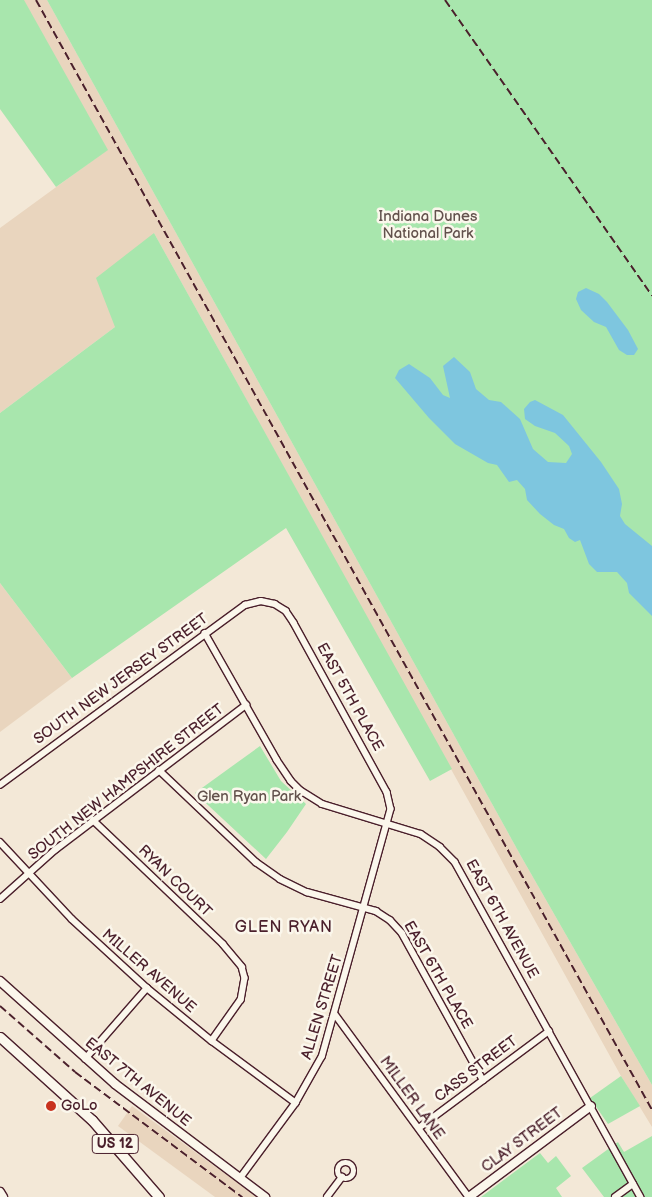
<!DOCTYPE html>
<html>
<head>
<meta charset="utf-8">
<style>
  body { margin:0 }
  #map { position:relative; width:652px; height:1197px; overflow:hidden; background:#f3e8d7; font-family:"Balsamiq Sans",sans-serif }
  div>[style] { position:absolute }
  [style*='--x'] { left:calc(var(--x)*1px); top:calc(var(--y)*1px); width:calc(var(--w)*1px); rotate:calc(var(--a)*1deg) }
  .built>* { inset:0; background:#e9d5be }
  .green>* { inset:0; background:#a8e6ad }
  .water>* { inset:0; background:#7ec6df }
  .roads { filter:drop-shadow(1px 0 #4a1f2b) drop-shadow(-1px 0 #4a1f2b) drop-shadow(0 1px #4a1f2b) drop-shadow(0 -1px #4a1f2b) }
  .minor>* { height:5.5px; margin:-2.75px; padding:0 2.75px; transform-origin:2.75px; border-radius:2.75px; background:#fbf7ec }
  .minor>.ring { margin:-2.75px; padding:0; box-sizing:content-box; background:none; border:5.5px solid #fbf7ec; border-radius:50% }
  .tertiary>* { height:8px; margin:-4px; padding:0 4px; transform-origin:4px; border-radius:4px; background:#fbf7ec }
  .primary>* { height:9px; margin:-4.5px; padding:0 4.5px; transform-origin:4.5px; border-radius:4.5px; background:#fbf7ec }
  .rail>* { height:2px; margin-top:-1px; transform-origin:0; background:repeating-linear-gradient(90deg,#4a1f2b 0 8px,transparent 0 12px) }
  .dots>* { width:14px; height:14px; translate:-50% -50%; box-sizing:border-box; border:2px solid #fbf7ec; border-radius:50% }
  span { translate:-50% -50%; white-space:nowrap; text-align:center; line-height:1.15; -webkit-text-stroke:5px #fbf7ec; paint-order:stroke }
  .shield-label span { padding:1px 4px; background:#fbf7ec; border:1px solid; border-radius:4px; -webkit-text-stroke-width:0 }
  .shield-label { font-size:14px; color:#4a1f2b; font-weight:700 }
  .park-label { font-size:15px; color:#62514c }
  .street-label { font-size:15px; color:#4a1f2b }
  .poi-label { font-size:15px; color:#4a1f2b }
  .left { translate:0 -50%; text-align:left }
  .neighbourhood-label { font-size:16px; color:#4a1f2b; letter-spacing:1px }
</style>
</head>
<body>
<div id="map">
  <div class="built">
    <div style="clip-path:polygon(23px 0,47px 0,522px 858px,652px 1085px,652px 1127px,621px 1076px,154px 233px,115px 327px,0 413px,0 228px,107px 150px)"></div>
    <div style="clip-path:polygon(0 583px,72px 678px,0 732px)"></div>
    <div style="clip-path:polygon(132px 1106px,257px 1197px,215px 1197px,118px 1126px)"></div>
  </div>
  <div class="green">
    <div style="clip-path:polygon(0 0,24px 0,108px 150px,56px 187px,0 109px)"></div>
    <div style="clip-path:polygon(47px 0,652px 0,652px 1085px,522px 858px)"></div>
    <div style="clip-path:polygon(154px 233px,452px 769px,430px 781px,286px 528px,72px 678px,0 583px,0 413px,115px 327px,96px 278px)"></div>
    <div style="clip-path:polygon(260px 746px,281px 781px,306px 804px,287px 832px,266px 859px,195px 793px)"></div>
    <div style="clip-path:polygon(621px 1076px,640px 1106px,608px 1124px,590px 1098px)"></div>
    <div style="clip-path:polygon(652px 1136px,652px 1197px,604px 1197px,582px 1168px,618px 1142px,624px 1152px)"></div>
    <div style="clip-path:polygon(540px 1153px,548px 1163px,556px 1156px,571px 1176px,556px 1188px,562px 1197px,481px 1197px)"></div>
  </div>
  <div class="water">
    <div style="clip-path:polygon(586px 288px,599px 294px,607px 302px,628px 330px,638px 349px,634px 355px,627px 355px,619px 350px,606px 327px,594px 322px,581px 310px,576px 299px,578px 292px)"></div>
    <div style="clip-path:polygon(454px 357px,470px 372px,476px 389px,489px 400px,501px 402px,520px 419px,533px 449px,548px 462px,566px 463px,572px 454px,569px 446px,555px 433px,535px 426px,525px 419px,524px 409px,530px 402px,535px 400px,563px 415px,601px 462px,619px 489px,622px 504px,620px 516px,625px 524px,652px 546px,652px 616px,629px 593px,627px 583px,617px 572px,597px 572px,589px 564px,580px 540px,575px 542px,569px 538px,564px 529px,554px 525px,540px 514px,527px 500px,525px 489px,517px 480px,509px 482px,497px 465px,488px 463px,455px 444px,429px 418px,395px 378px,399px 370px,409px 364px,430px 378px,443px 395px,450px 398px,443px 366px)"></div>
  </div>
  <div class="roads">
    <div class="minor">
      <div style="--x:205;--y:633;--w:146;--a:60.4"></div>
      <div style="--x:277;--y:760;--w:25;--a:56"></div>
      <div style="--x:291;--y:781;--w:13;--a:45"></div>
      <div style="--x:300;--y:790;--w:26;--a:32"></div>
      <div style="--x:322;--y:804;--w:103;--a:16.9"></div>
      <div style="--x:421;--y:834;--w:23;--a:34"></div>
      <div style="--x:440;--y:847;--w:21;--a:45"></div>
      <div style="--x:455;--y:862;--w:383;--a:61"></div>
      <div style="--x:159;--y:770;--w:134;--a:43.5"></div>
      <div style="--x:256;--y:862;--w:29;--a:35"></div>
      <div style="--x:280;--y:879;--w:30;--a:26"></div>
      <div style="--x:307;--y:892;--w:72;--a:15.4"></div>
      <div style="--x:376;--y:911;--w:17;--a:33"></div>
      <div style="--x:390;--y:920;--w:18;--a:47"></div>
      <div style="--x:402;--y:933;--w:168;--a:61.1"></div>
      <div style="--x:0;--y:785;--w:304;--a:-36.3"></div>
      <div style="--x:245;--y:605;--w:16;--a:-14"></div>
      <div style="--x:261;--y:601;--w:14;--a:12"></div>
      <div style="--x:275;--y:604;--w:13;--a:32"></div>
      <div style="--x:286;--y:611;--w:14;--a:56"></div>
      <div style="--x:294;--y:623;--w:193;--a:61.2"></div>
      <div style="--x:387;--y:792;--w:17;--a:77"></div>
      <div style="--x:391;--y:809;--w:257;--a:105.5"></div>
      <div style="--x:322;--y:1057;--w:53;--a:119.5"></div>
      <div style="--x:296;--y:1103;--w:94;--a:126.4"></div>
      <div style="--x:93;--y:820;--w:180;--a:43.6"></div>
      <div style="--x:223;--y:944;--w:30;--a:50"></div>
      <div style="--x:242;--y:967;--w:11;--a:75"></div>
      <div style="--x:245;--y:978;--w:22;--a:100"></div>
      <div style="--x:241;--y:1000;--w:50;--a:125.3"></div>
      <div style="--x:0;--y:842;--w:105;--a:46.9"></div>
      <div style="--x:72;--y:919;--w:102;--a:42.6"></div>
      <div style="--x:147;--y:988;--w:84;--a:39.2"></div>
      <div style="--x:212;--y:1041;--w:104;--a:36.4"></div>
      <div style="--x:0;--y:899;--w:74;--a:-41.7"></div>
      <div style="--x:55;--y:850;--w:240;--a:-37.2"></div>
      <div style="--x:335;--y:1014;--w:227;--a:53.8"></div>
      <div style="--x:85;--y:1059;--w:94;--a:-48.9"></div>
      <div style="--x:419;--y:1128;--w:162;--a:-36.7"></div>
      <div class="ring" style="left:338px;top:1163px;width:10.5px;height:10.5px"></div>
      <div style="--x:327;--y:1197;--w:25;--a:-53"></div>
      <div style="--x:615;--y:1197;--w:22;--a:-36"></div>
    </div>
    <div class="tertiary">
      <div style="--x:0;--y:981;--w:154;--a:41.8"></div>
      <div style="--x:115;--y:1084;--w:188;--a:37"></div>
      <div style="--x:0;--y:1192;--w:6;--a:59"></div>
      <div style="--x:469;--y:1197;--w:152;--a:-36.7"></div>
    </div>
    <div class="primary">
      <div style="--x:0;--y:1037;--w:124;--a:42.1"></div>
      <div style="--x:92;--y:1120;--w:102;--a:49"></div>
    </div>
  </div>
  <div class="rail">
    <div style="--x:36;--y:0;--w:1269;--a:60.97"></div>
    <div style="--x:445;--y:0;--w:361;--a:55"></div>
    <div style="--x:0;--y:1006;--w:100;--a:41.3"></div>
    <div style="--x:75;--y:1072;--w:209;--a:36.8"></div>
  </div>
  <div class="dots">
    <div style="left:51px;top:1106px;background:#c8321e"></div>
  </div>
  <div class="shield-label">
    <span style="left:115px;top:1144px">US 12</span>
  </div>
  <div class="park-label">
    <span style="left:428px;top:225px">Indiana Dunes<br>National Park</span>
    <span style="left:249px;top:797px">Glen Ryan Park</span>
  </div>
  <div class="street-label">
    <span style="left:121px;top:679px;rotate:-36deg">SOUTH NEW JERSEY STREET</span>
    <span style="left:350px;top:697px;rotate:61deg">EAST 5TH PLACE</span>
    <span style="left:126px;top:782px;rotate:-38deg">SOUTH NEW HAMPSHIRE STREET</span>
    <span style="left:175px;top:881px;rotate:44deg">RYAN COURT</span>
    <span style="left:502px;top:919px;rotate:61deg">EAST 6TH AVENUE</span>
    <span style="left:149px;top:971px;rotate:41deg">MILLER AVENUE</span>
    <span style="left:438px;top:975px;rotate:60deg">EAST 6TH PLACE</span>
    <span style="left:322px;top:1007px;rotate:-73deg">ALLEN STREET</span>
    <span style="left:476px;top:1069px;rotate:-37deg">CASS STREET</span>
    <span style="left:138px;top:1082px;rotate:39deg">EAST 7TH AVENUE</span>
    <span style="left:412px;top:1098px;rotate:54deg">MILLER LANE</span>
    <span style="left:522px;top:1140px;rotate:-37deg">CLAY STREET</span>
  </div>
  <div class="poi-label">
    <span class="left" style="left:61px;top:1106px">GoLo</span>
  </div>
  <div class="neighbourhood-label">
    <span style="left:284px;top:928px">GLEN RYAN</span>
  </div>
</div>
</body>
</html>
